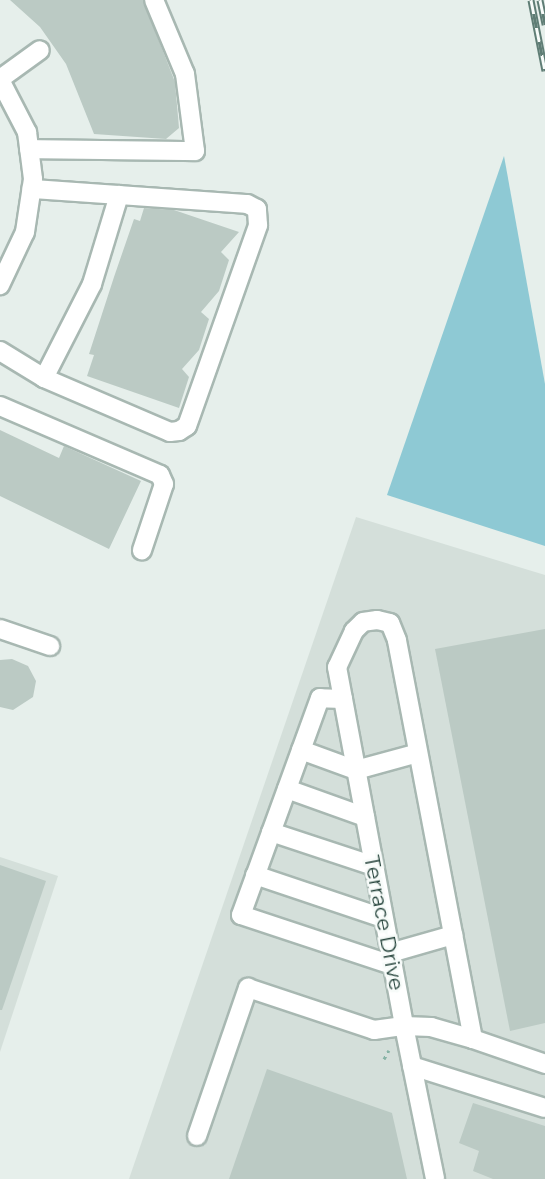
<!DOCTYPE html>
<html>
<head>
<meta charset="utf-8">
<style>
  body { margin:0 }
  #map { position:relative; width:545px; height:1179px; overflow:hidden; background:#e6efeb; font-family:Montserrat,sans-serif }
  div>[style] { position:absolute }
  [style*='--x'] { left:calc(var(--x)*1px); top:calc(var(--y)*1px); width:calc(var(--w)*1px); rotate:calc(var(--a)*1deg) }
  .built>* { inset:0; background:#d4dfda }
  .water>* { inset:0; background:#8ec9d4 }
  .building>* { inset:0; background:#bbcac4 }
  .path>* { height:3px; margin-top:-1.5px; transform-origin:0; background:repeating-linear-gradient(90deg,#86b3a5 0 3px,transparent 0 7.5px) }
  .roads { filter:drop-shadow(2px 0 #a8b8b2) drop-shadow(-2px 0 #a8b8b2) drop-shadow(0 2px #a8b8b2) drop-shadow(0 -2px #a8b8b2) }
  .minor>* { height:18px; margin:-9px; padding:0 9px; transform-origin:9px; border-radius:9px; background:#fff }
  .rail>* { height:7px; margin-top:-3.5px; transform-origin:0; background:repeating-linear-gradient(90deg,#f7fbf9 0 14px,#5f7d75 0 28px); box-sizing:border-box; border-block:2px solid #5f7d75 }
  span { translate:-50% -50%; white-space:nowrap; text-align:center; line-height:1.15; -webkit-text-stroke:5px #f7fbf9; paint-order:stroke }
  .street-label { font-size:21px; color:#24423a }
</style>
</head>
<body>
<div id="map">
  <div class="built">
    <div style="clip-path:polygon(356px 517px,545px 575px,545px 1179px,129px 1179px)"></div>
    <div style="clip-path:polygon(0 857px,58px 876px,0 1052px)"></div>
  </div>
  <div class="water">
    <div style="clip-path:polygon(504px 156px,545px 384px,545px 546px,387px 495px)"></div>
  </div>
  <div class="building">
    <div style="clip-path:polygon(10px 0,143px 0,175px 82px,179px 128px,166px 139px,94px 134px,66px 64px,40px 27px)"></div>
    <div style="clip-path:polygon(144px 208px,174px 210px,239px 232px,221px 252px,229px 260px,219px 291px,201px 312px,209px 319px,199px 350px,182px 369px,189px 377px,179px 408px,87px 376px,94px 355px,89px 354px,114px 277px,134px 219px,140px 221px)"></div>
    <div style="clip-path:polygon(0 430px,59px 458px,64px 446px,141px 481px,109px 549px,0 496px)"></div>
    <div style="clip-path:polygon(545px 629px,545px 1023px,510px 1031px,435px 649px)"></div>
    <div style="clip-path:polygon(12px 659px,28px 666px,36px 681px,33px 697px,13px 710px,0 707px,0 660px)"></div>
    <div style="clip-path:polygon(0 865px,46px 881px,2px 1010px,0 1010px)"></div>
    <div style="clip-path:polygon(267px 1069px,392px 1113px,407px 1179px,229px 1179px)"></div>
    <div style="clip-path:polygon(473px 1103px,545px 1126px,545px 1179px,493px 1179px,473px 1171px,479px 1151px,459px 1143px)"></div>
  </div>
  <div class="path">
    <div style="--x:384;--y:1059;--w:10;--a:-61"></div>
  </div>
  <div class="roads">
    <div class="minor">
      <div style="--x:0;--y:79;--w:49;--a:-35.9"></div>
      <div style="--x:0;--y:80;--w:59;--a:62.6"></div>
      <div style="--x:27;--y:132;--w:47;--a:82.7"></div>
      <div style="--x:33;--y:179;--w:54;--a:98.6"></div>
      <div style="--x:25;--y:232;--w:59;--a:115.3"></div>
      <div style="--x:29;--y:149;--w:166;--a:0.7"></div>
      <div style="--x:195;--y:151;--w:78;--a:-97.4"></div>
      <div style="--x:185;--y:74;--w:80;--a:-112.7"></div>
      <div style="--x:0;--y:351;--w:52;--a:31.5"></div>
      <div style="--x:44;--y:378;--w:137;--a:23.2"></div>
      <div style="--x:170;--y:432;--w:9;--a:-6"></div>
      <div style="--x:179;--y:431;--w:9;--a:-32"></div>
      <div style="--x:187;--y:426;--w:213;--a:-70.5"></div>
      <div style="--x:258;--y:225;--w:16;--a:-94"></div>
      <div style="--x:257;--y:209;--w:11;--a:-153"></div>
      <div style="--x:247;--y:204;--w:216;--a:-176"></div>
      <div style="--x:44;--y:378;--w:106;--a:-62.9"></div>
      <div style="--x:92;--y:284;--w:93;--a:-73.1"></div>
      <div style="--x:0;--y:406;--w:174;--a:23.3"></div>
      <div style="--x:160;--y:475;--w:10;--a:66"></div>
      <div style="--x:164;--y:484;--w:70;--a:108.4"></div>
      <div style="--x:0;--y:629;--w:53;--a:18.8"></div>
      <div style="--x:343;--y:699;--w:23;--a:-178"></div>
      <div style="--x:320;--y:698;--w:231;--a:110"></div>
      <div style="--x:241;--y:915;--w:159;--a:18.3"></div>
      <div style="--x:301;--y:750;--w:59;--a:20"></div>
      <div style="--x:356;--y:770;--w:64;--a:-15.3"></div>
      <div style="--x:287;--y:789;--w:83;--a:19.7"></div>
      <div style="--x:271;--y:832;--w:108;--a:18.3"></div>
      <div style="--x:255;--y:875;--w:135;--a:18.6"></div>
      <div style="--x:390;--y:953;--w:66;--a:-15.9"></div>
      <div style="--x:473;--y:1039;--w:76;--a:19.1"></div>
      <div style="--x:412;--y:1066;--w:139;--a:17.5"></div>
      <div style="--x:197;--y:1136;--w:157;--a:-71"></div>
      <div style="--x:248;--y:988;--w:133;--a:18.4"></div>
      <div style="--x:374;--y:1030;--w:30;--a:-8"></div>
      <div style="--x:404;--y:1026;--w:27;--a:2"></div>
      <div style="--x:431;--y:1027;--w:44;--a:15.9"></div>
      <div style="--x:473;--y:1039;--w:406;--a:-100.8"></div>
      <div style="--x:397;--y:640;--w:18;--a:-112"></div>
      <div style="--x:390;--y:623;--w:13;--a:-167"></div>
      <div style="--x:377;--y:620;--w:14;--a:172"></div>
      <div style="--x:363;--y:622;--w:13;--a:135"></div>
      <div style="--x:354;--y:631;--w:40;--a:115"></div>
      <div style="--x:337;--y:667;--w:365;--a:79.4"></div>
      <div style="--x:404;--y:1026;--w:156;--a:78.5"></div>
    </div>
  </div>
  <div class="rail">
    <div style="--x:531;--y:0;--w:72;--a:78.8"></div>
    <div style="--x:540;--y:0;--w:25;--a:78"></div>
  </div>
  <div class="street-label">
    <span style="left:384px;top:923px;rotate:79deg">Terrace Drive</span>
  </div>
</div>
</body>
</html>
